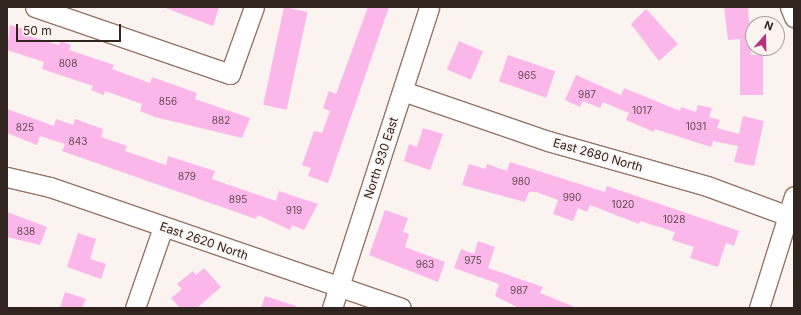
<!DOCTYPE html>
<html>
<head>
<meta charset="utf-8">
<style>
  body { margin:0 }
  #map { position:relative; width:801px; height:315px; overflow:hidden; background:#fbf3f0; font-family:Inter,sans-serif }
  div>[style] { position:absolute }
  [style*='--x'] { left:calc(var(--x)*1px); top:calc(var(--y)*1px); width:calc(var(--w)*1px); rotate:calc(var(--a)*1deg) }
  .building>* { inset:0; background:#fbb7e9; transform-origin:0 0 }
  .roads { filter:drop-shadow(1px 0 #957466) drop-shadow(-1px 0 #957466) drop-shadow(0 1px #957466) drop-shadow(0 -1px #957466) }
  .minor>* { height:19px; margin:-9.5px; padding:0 9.5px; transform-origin:9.5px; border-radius:9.5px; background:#fff }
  span { translate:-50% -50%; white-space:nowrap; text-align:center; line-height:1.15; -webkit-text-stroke:3px #fbf3f0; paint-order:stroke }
  .number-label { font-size:10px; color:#644850 }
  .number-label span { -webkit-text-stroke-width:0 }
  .street-label { font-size:12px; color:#31231d }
  .frame { position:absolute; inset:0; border:8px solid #31231d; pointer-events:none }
  .north { position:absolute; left:745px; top:16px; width:40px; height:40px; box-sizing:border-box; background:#fbf3f0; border:1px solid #aaa09c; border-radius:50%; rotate:20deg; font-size:11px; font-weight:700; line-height:16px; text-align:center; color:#31231d }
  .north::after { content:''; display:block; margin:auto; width:14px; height:18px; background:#b5337e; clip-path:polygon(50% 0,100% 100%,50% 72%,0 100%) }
  .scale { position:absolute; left:16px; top:24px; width:105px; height:18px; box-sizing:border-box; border:2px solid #31231d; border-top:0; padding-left:5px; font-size:12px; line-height:14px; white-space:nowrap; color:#31231d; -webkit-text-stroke:3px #fbf3f0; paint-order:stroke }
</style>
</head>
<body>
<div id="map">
  <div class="building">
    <div style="clip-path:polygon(163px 7px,219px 7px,213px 26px)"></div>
    <div style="left:284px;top:7px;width:24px;height:100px;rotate:12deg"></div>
    <div style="clip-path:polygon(368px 7px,389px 7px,328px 183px,308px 176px,311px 168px,302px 165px,314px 131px,322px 133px,330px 111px,323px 108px,329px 91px,336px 94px)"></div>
    <div style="clip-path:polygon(724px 7px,748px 7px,751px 55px,763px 55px,763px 95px,740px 95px,740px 39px,728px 40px)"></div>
    <div style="clip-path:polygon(646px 9px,678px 44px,659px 61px,631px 24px)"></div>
    <div style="clip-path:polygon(10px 25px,31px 31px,29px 36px,59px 45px,60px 41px,71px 45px,69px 50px,114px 65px,112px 69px,150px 83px,152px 77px,197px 93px,195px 99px,250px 118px,242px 138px,155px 117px,140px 111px,142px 104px,105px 91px,104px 95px,91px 90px,93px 86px,42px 69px,44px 62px,7px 50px)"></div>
    <div style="left:459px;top:41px;width:26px;height:31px;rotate:23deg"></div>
    <div style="left:508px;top:55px;width:50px;height:28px;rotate:19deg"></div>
    <div style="clip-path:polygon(576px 75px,621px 95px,624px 88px,680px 111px,681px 107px,696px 112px,698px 105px,712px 108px,709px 117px,720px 120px,717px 128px,739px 134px,743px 116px,764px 121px,754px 166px,734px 162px,738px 146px,713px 141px,711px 147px,655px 129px,654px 132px,626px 120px,629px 113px,603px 102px,600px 108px,583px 101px,580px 107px,565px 100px)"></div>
    <div style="clip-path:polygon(7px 109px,54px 126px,56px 119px,73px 125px,75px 119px,103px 129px,101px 137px,127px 146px,125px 151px,166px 165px,168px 156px,215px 171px,212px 179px,276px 201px,279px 191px,318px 204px,304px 230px,292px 225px,290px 230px,258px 215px,256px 219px,62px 151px,65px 144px,40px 136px,37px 145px,7px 133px)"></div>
    <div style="clip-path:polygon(423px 128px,443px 134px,430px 170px,404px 161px,409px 144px,417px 147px)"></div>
    <div style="clip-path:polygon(510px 162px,605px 192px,607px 186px,739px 231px,734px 246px,726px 243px,718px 267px,690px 258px,694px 247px,672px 240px,675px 232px,640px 221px,639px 224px,590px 205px,587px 212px,578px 208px,573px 221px,553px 214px,558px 200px,536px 192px,529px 192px,525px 202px,462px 185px,469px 164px,486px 169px,487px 164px,507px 171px)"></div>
    <div style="clip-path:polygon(385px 210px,408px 218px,403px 232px,409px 234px,405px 247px,445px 262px,438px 282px,369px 255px)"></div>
    <div style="clip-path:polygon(7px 212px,47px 227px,40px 245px,7px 237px)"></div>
    <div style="clip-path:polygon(78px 233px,96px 239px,90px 259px,106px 264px,101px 279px,67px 267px)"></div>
    <div style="clip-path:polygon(478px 241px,495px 247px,488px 268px,543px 287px,540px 293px,577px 308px,519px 308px,495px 296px,499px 284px,454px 268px,461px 249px,474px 254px)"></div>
    <div style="clip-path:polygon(204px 268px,221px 287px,197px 308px,180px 308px,171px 298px,182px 289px,177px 284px,193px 271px,196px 275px)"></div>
    <div style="clip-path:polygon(65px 292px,86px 299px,82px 308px,60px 308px)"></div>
    <div style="clip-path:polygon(265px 296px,296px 306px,295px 308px,261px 308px)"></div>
  </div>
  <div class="roads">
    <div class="minor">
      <div style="--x:35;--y:7;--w:206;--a:19"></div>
      <div style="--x:230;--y:74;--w:71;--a:-70.3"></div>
      <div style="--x:790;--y:7;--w:11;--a:68"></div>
      <div style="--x:403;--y:91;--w:153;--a:19"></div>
      <div style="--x:548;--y:141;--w:165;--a:15.8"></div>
      <div style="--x:707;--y:186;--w:93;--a:20.2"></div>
      <div style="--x:7;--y:177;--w:44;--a:13.1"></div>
      <div style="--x:50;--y:187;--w:371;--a:19"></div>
      <div style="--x:135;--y:308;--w:86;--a:-70.9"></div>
      <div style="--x:332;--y:308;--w:316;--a:-72.1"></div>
      <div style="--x:759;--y:308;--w:117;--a:-72.6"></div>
    </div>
  </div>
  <div class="number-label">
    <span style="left:68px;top:64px">808</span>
    <span style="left:527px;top:76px">965</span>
    <span style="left:587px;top:95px">987</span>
    <span style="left:168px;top:102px">856</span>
    <span style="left:642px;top:111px">1017</span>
    <span style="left:221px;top:121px">882</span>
    <span style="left:696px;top:127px">1031</span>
    <span style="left:25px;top:128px">825</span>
    <span style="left:78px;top:142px">843</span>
    <span style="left:187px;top:177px">879</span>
    <span style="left:521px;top:182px">980</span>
    <span style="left:572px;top:198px">990</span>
    <span style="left:238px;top:200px">895</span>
    <span style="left:623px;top:205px">1020</span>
    <span style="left:294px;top:211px">919</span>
    <span style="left:674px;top:220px">1028</span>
    <span style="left:26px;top:232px">838</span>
    <span style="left:473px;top:261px">975</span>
    <span style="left:425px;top:265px">963</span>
    <span style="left:519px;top:291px">987</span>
  </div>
  <div class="street-label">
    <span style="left:598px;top:155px;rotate:16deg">East 2680 North</span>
    <span style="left:381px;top:158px;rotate:-72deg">North 930 East</span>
    <span style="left:204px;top:241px;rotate:19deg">East 2620 North</span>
  </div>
  <div class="frame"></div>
  <div class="north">N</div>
  <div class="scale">50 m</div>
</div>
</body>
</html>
